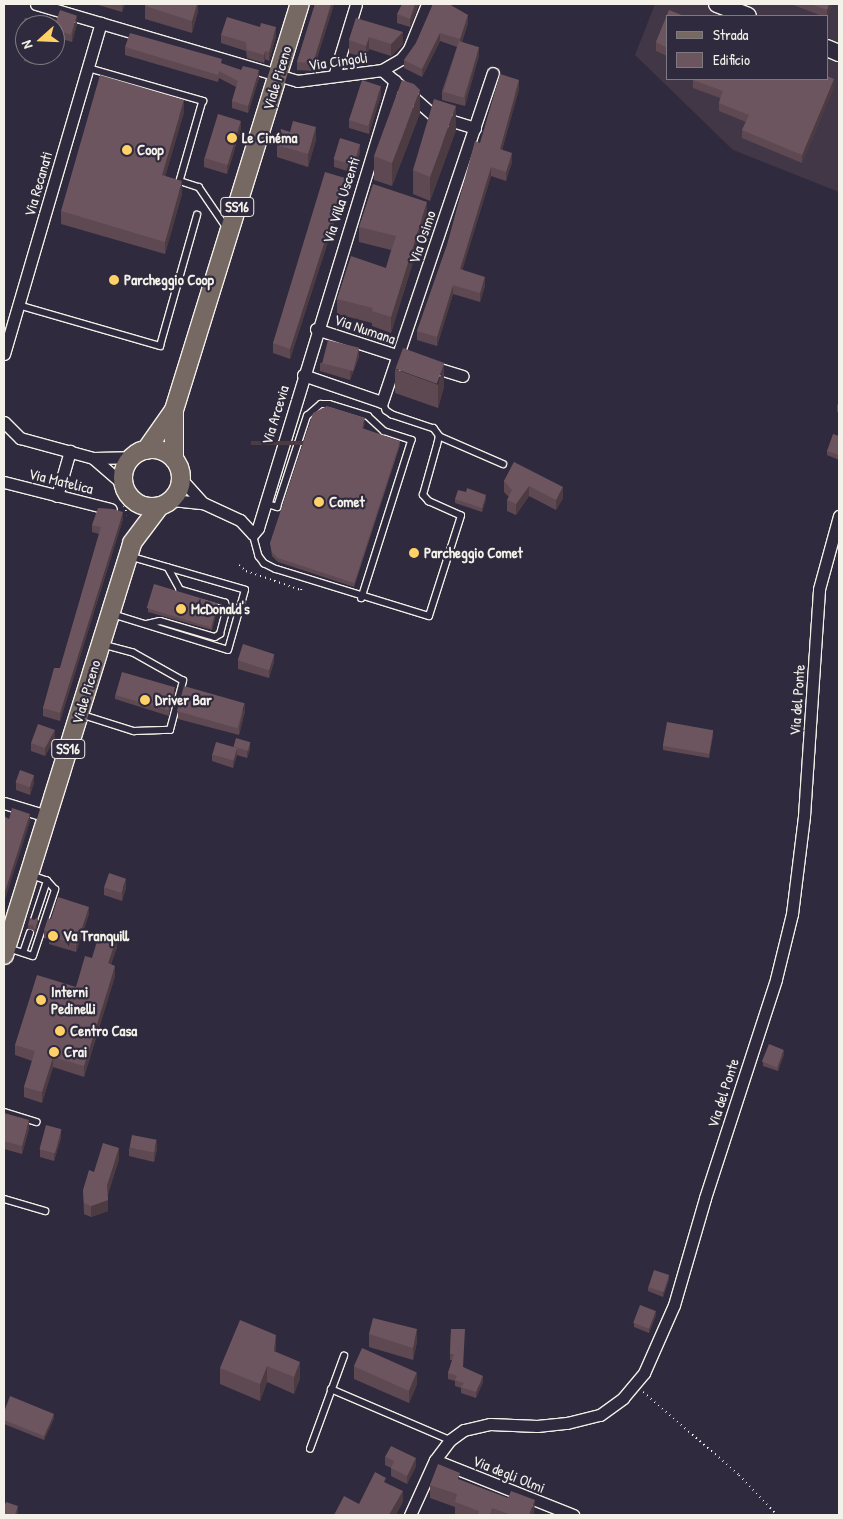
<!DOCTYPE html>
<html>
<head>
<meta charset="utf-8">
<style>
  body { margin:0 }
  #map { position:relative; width:843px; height:1519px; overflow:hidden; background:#2f2a3d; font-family:"Patrick Hand",sans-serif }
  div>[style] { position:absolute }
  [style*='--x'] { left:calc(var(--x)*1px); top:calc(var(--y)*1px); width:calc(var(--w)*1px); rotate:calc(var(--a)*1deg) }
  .built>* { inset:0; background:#423747 }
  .path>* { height:2px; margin-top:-1px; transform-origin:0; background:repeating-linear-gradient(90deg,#f4f1e8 0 1px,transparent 0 5px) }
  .roads { filter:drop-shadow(1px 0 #f4f1e8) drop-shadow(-1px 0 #f4f1e8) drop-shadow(0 1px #f4f1e8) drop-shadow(0 -1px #f4f1e8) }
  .lane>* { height:5.5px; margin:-2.75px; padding:0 2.75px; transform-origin:2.75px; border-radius:2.75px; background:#2f2a3d }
  .street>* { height:11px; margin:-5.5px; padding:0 5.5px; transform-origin:5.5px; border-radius:5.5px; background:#2f2a3d }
  .secondary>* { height:16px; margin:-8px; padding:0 8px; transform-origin:8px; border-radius:8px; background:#2f2a3d }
  .primary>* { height:18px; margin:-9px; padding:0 9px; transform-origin:9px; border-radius:9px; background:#766964 }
  .primary>.ring { margin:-9px; padding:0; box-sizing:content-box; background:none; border:18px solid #766964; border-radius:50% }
  .wall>* { inset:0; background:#5e4952 }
  .shaded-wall>* { inset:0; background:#4c3c42; transform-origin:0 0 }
  .building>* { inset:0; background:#6d555f; transform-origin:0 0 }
  .dots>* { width:14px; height:14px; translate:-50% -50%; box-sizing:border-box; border:2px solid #2f2a3d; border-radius:50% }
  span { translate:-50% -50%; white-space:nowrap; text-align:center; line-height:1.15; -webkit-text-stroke:4.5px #2f2a3d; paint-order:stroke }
  .shield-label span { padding:1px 4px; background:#2f2a3d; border:1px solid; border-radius:4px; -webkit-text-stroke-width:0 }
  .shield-label { font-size:14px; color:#f4f1e8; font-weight:700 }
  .street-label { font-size:15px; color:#f4f1e8 }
  .poi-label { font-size:15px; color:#f4f1e8; font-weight:700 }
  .left { translate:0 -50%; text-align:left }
  .frame { position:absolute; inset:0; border:5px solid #f4f1e8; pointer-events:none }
  .legend { position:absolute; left:666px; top:15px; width:162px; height:65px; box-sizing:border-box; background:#2f2a3d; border:1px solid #7e7a81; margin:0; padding:6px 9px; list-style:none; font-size:15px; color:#f4f1e8 }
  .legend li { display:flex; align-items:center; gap:10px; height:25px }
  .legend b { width:25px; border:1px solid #7e7a81 }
  .north { position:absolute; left:15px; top:15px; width:50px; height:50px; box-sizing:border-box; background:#2f2a3d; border:1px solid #7e7a81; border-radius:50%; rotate:250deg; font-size:14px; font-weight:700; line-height:20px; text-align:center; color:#f4f1e8 }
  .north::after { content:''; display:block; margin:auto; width:18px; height:22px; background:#ffd166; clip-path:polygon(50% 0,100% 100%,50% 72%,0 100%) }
</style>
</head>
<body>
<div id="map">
  <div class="built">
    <div style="clip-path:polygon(evenodd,655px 4px,839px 4px,839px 192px,733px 150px,635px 55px,655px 4px,667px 16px,827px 16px,827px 79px,667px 79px,667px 16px)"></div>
  </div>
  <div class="path">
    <div style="--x:121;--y:496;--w:20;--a:72"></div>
    <div style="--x:239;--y:565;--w:9;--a:41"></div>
    <div style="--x:246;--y:571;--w:58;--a:19.1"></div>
    <div style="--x:301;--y:590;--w:3;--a:-72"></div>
    <div style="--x:643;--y:1392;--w:127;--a:40.8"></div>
    <div style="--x:739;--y:1475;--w:55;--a:46.5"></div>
  </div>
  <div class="roads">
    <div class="lane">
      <div style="--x:88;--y:68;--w:120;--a:16"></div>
      <div style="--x:203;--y:101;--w:83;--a:106"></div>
      <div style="--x:180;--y:181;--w:20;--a:18"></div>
      <div style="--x:199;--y:187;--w:50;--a:55.7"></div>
      <div style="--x:18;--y:305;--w:148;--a:16.1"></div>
      <div style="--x:160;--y:346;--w:136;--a:-74.2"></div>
      <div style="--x:439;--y:436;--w:70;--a:23.6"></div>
      <div style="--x:264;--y:503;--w:14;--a:17"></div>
      <div style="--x:277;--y:507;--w:96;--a:-71.8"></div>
      <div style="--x:307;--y:416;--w:18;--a:-41"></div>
      <div style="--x:321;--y:404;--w:8;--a:0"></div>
      <div style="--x:329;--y:404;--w:41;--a:17.1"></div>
      <div style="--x:368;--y:416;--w:22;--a:43"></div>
      <div style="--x:384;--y:431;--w:29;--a:18"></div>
      <div style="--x:412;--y:440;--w:166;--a:107.6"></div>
      <div style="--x:253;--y:534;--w:23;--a:75"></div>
      <div style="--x:259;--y:556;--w:9;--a:54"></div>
      <div style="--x:264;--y:563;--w:13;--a:27"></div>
      <div style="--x:276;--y:569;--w:160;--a:17.1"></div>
      <div style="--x:429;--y:616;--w:105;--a:-72.3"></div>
      <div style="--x:461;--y:516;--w:35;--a:-156"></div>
      <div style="--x:429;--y:502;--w:9;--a:-131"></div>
      <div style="--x:423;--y:495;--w:52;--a:-74.4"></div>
      <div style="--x:437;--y:445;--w:9;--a:-77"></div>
      <div style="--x:439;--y:436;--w:9;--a:-126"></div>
      <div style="--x:434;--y:429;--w:44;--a:-161.6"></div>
      <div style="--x:392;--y:415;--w:7;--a:-146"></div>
      <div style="--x:386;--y:411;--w:10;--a:-114"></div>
      <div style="--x:112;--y:614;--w:121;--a:17.2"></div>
      <div style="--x:228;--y:650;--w:62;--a:-74.2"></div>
      <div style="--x:245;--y:590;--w:119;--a:-163.9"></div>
      <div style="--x:147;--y:624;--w:13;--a:-13"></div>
      <div style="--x:160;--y:621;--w:57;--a:16.2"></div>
      <div style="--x:215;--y:637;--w:6;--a:-31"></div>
      <div style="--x:220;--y:634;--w:27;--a:-75"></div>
      <div style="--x:227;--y:608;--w:5;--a:-112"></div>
      <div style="--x:225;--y:603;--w:47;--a:-163.9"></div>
      <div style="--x:180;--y:590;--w:25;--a:-119"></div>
      <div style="--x:80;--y:714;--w:57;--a:17.5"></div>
      <div style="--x:134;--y:731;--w:36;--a:-2"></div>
      <div style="--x:170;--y:730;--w:51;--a:-75.1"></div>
      <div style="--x:183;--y:681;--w:57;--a:-150.8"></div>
      <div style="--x:133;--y:653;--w:31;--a:-165"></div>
      <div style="--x:34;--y:920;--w:41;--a:-71.6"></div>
      <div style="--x:8;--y:948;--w:26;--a:18"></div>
      <div style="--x:33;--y:956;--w:70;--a:-71.6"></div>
      <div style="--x:55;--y:890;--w:12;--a:-132"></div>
      <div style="--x:47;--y:881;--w:18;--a:-161"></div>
      <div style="--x:23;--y:953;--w:21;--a:-71"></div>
      <div style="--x:4;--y:1112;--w:34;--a:17"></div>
      <div style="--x:4;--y:1199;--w:43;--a:16.3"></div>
      <div style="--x:331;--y:1389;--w:129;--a:23.2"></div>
      <div style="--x:310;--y:1449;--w:99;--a:-69.9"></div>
    </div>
    <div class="street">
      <div style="--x:36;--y:4;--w:272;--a:16.4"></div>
      <div style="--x:297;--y:81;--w:86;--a:-7.4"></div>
      <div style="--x:382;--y:70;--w:68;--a:41.4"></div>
      <div style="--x:433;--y:115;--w:44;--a:17.2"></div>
      <div style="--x:382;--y:70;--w:22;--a:-30"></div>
      <div style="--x:401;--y:59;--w:13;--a:-51"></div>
      <div style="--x:409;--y:49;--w:48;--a:-68.2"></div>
      <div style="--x:334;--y:76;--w:75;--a:-73"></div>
      <div style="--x:316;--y:329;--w:94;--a:18"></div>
      <div style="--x:4;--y:354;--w:345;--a:-73.7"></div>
      <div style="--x:430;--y:366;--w:34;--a:17"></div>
      <div style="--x:303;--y:375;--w:83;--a:18.9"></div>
      <div style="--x:382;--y:402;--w:347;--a:-71.4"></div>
      <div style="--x:4;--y:422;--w:23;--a:45"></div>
      <div style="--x:20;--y:438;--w:76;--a:15.3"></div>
      <div style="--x:93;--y:458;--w:39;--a:-1"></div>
      <div style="--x:93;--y:458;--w:41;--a:41.1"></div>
      <div style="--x:182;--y:480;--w:30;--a:48"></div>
      <div style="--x:4;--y:482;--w:110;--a:14.2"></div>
      <div style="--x:57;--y:496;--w:47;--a:-73.9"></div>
      <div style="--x:172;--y:500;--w:31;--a:6"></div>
      <div style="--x:203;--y:503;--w:41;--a:24.7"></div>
      <div style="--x:240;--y:520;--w:19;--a:47"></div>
      <div style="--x:253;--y:534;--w:8;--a:-50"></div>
      <div style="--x:258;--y:528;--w:468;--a:-73"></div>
      <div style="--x:4;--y:803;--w:45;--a:16.8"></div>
      <div style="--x:435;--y:1460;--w:149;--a:21.7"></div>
      <div style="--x:410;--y:1515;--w:60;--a:-65.6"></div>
      <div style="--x:435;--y:1460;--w:25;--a:-53"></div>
      <div style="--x:450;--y:1440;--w:17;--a:-36"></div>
      <div style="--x:464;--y:1430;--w:27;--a:-13"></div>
      <div style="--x:490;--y:1424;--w:47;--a:2.4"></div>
      <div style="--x:537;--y:1426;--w:30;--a:-6"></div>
      <div style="--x:567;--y:1423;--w:34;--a:-14"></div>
      <div style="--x:600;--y:1415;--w:29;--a:-36"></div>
      <div style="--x:623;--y:1398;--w:33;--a:-50"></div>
      <div style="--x:644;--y:1373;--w:74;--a:-66.2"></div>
      <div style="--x:674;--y:1305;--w:111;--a:-73.8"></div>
      <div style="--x:705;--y:1198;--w:230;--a:-72"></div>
      <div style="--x:776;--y:979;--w:67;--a:-76.2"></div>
      <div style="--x:792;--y:914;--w:99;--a:-83"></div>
      <div style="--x:804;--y:816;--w:227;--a:-86.2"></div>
      <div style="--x:819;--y:589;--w:76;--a:-74.7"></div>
    </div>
    <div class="secondary">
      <div style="--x:717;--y:4;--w:33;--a:21"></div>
      <div style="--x:827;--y:48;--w:13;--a:23"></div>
    </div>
    <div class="primary">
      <div class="ring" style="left:123px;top:449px;width:40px;height:40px"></div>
      <div style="--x:146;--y:450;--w:49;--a:-55"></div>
      <div style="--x:174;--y:459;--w:49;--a:-90"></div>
      <div style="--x:174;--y:410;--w:425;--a:-72.8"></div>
      <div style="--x:4;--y:955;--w:431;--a:-72.7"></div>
      <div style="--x:132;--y:543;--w:45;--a:-53.1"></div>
    </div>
  </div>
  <div class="wall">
    <div style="clip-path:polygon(95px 4px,125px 4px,122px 12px)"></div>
    <div style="clip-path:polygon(198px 4px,198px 11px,192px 33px,145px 19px,145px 6px)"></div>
    <div style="clip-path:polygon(315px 4px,334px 4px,313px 71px,297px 70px,297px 62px)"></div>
    <div style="clip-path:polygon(419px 4px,410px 27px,397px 23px,397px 14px)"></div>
    <div style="clip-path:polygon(433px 4px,468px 23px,462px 42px,479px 55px,465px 106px,442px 100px,442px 91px,457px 47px,440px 41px,422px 77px,404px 68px,404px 60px,416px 43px)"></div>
    <div style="clip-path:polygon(791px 4px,832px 4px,827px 18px,827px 16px,822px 16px)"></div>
    <div style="clip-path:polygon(667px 16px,667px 56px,656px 51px,656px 42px)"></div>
    <div style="clip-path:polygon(25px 18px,42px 23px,42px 25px,25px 25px,25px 41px,21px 40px,21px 32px)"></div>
    <div style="clip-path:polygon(356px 18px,403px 44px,391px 56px,369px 49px,366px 58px,349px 53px,349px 40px)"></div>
    <div style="clip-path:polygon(77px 24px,72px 42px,55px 37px,55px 27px)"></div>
    <div style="clip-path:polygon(221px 35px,276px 36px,269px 61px,265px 59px,264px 63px,247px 58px,246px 51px,221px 43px)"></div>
    <div style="clip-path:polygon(125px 47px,222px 64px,259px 78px,248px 113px,232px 108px,232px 101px,236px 87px,219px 78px,218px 82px,125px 55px)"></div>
    <div style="clip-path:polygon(25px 49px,25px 55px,35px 55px,32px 64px,24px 61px,24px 53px)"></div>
    <div style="clip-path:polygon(693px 80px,834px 87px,802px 163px,742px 138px,742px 130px,746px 122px,719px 111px,719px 103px,720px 98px,693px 88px)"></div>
    <div style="clip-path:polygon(519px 89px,502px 150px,512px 162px,506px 181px,491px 176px,462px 270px,485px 286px,480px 302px,453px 294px,437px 346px,417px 340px,417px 331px,447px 245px,480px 143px)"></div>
    <div style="clip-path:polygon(381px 95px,369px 134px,349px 128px,349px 120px)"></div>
    <div style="clip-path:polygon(184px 112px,165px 176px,182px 194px,165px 254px,61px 224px,61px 211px)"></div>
    <div style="clip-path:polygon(420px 113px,392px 186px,374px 180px,374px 156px)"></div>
    <div style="clip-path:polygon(241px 129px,227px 174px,204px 167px,204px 158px)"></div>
    <div style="clip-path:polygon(456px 130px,430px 201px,413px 194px,413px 170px)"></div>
    <div style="clip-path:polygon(290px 132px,316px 140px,308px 167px,277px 157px,277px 145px)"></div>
    <div style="clip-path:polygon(360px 152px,354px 173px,334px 167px,334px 159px)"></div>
    <div style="clip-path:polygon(345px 189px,290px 359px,273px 353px,273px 343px)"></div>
    <div style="clip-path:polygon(427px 217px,391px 333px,372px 326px,372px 323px,337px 314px,337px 299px,386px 268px,391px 250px,359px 242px,359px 227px)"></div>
    <div style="clip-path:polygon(359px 357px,350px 380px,320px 371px,320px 363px)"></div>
    <div style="clip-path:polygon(395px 369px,444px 387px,438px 408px,395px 393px)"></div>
    <div style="clip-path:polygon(839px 400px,839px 412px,837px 412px,837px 407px)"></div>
    <div style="clip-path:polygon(365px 422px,363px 429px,400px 445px,354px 587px,278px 562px,272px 556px,270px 543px)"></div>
    <div style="clip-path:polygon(839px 436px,839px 460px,827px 455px,827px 451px)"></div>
    <div style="clip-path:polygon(514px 462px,563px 498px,556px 510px,529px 496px,516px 515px,507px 511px,507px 500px,509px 497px,504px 492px,504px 481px)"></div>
    <div style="clip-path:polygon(455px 499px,486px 499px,482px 512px,455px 503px)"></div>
    <div style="clip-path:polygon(123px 519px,60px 721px,43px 716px,43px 708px,60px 668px,99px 534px,92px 532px,92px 525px)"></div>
    <div style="clip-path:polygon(218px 607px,212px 630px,148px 612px,148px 608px)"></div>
    <div style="clip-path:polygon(238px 660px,274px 662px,269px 678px,238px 669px)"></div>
    <div style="clip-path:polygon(175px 692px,169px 716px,115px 699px,115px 695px)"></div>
    <div style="clip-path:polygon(178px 711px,245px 711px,239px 735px,178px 719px)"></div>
    <div style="clip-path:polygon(713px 735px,709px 758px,663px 750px,663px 746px)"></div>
    <div style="clip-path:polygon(55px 738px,45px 756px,31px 751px,31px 743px)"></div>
    <div style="clip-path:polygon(233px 747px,250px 749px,247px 758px,237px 755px,233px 768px,212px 761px,212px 754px)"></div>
    <div style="clip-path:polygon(16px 782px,34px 783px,30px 795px,16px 790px)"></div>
    <div style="clip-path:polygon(104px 887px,126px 888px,122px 901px,104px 895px)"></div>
    <div style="clip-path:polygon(89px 914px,76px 952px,49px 944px,49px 939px,44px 938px,44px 930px,51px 919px)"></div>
    <div style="clip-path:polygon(38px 922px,35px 935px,33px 930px,28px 929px,28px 925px)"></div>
    <div style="clip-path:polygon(117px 947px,111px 964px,115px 976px,84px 1077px,53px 1067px,42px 1103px,24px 1097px,24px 1087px,32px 1061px,15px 1055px,15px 1045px,76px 987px,92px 958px)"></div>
    <div style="clip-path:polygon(784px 1054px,778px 1071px,763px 1066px,763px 1062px)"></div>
    <div style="clip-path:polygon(4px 1113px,29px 1129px,22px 1154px,4px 1149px)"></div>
    <div style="clip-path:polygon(61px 1138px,54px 1161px,40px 1157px,40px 1149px)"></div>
    <div style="clip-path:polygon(129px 1148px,157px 1149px,154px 1162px,129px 1156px)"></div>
    <div style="clip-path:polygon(119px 1159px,108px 1194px,108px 1211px,91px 1217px,84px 1214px,83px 1190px,94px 1172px)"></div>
    <div style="clip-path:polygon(669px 1279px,663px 1297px,648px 1291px,648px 1287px)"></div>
    <div style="clip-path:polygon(656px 1315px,649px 1333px,634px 1327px,634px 1323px)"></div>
    <div style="clip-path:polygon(451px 1329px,463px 1367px,483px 1382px,476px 1398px,461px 1393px,461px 1388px,455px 1386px,455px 1381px,448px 1379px,448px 1373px,452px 1360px,450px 1360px)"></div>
    <div style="clip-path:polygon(369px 1334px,417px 1342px,413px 1360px,369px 1347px)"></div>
    <div style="clip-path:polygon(276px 1352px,300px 1378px,294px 1394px,267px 1382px,260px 1401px,220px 1384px,220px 1368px)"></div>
    <div style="clip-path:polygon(354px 1366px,417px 1384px,409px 1403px,354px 1379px)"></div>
    <div style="clip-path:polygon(4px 1412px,54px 1418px,44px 1440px,4px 1424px)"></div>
    <div style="clip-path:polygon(385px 1457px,416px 1466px,407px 1484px,391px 1476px,391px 1468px,385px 1465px)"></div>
    <div style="clip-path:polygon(460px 1480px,535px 1514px,534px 1515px,455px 1515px,455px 1507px,430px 1498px,430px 1485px)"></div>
  </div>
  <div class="shaded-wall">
    <div style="clip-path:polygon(122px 4px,125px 4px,122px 12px)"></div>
    <div style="clip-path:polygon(197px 4px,198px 4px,198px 11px,192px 33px,192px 21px)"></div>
    <div style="clip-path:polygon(331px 4px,334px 4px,313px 71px,313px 63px)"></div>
    <div style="clip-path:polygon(415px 4px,419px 4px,410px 27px,410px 19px)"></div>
    <div style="clip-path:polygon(829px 4px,832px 4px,827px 18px,827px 10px)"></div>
    <div style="clip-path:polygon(468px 15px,468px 23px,460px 47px,460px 39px)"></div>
    <div style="clip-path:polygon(77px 16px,77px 24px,72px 42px,72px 34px)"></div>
    <div style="clip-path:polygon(276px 27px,276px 36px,269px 61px,269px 52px)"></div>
    <div style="clip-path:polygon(403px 32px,403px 44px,391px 56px,391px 44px)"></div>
    <div style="clip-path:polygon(440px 33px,440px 41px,422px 77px,422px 69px)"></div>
    <div style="clip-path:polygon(369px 37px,369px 49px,366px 58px,366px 46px)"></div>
    <div style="clip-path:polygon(479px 47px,479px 55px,465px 106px,465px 98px)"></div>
    <div style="clip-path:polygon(265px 51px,265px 59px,264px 63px,264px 55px)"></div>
    <div style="clip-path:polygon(32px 55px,35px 55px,32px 64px)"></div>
    <div style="clip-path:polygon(259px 70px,259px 78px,248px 113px,248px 106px)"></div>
    <div style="clip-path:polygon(834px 79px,834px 87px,802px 163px,802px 155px)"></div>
    <div style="clip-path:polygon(519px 80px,519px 89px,500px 158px,500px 149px)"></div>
    <div style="clip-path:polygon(381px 86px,381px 95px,369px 134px,369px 125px)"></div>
    <div style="clip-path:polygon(420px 90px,420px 113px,392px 186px,392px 163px)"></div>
    <div style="clip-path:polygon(184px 100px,184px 112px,162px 188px,162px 175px)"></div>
    <div style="clip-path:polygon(456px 106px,456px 130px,430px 201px,430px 177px)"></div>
    <div style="clip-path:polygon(241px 121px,241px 129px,227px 174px,227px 166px)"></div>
    <div style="clip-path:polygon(316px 127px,316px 140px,308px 167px,308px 154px)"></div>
    <div style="clip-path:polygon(360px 144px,360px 152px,354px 173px,354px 164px)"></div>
    <div style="clip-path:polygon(512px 153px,512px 162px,506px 181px,506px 172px)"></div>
    <div style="clip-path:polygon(491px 167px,491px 176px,460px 278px,460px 269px)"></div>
    <div style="clip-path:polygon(345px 178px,345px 189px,290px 359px,290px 349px)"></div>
    <div style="clip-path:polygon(182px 181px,182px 194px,165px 254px,165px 242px)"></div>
    <div style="clip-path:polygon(427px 202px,427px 217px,391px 333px,391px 317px)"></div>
    <div style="clip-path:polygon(485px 277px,485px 286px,480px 302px,480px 293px)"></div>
    <div style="clip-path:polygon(453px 285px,453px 294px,437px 346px,437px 337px)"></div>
    <div style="clip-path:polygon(359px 348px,359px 357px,350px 380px,350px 372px)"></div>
    <div style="clip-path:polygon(444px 363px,444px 387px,438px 408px,438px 384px)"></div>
    <div style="left:400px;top:441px;width:4px;height:149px;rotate:90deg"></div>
    <div style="clip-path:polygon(529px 486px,529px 496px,516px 515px,516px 504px)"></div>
    <div style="clip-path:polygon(563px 487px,563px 498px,556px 510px,556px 500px)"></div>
    <div style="clip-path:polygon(486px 495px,486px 499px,482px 512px,482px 508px)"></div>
    <div style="clip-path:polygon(123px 512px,123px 519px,60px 721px,60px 713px)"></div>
    <div style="clip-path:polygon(218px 603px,218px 607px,212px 630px,212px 626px)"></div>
    <div style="clip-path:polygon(274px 654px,274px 662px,269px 678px,269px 670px)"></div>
    <div style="clip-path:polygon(175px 687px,175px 692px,169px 716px,169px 712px)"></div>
    <div style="clip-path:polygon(245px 703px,245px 711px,239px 735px,239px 728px)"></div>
    <div style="clip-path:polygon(55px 730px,55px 738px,45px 756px,45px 748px)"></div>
    <div style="clip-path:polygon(713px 730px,713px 735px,709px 758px,709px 754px)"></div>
    <div style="clip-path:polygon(250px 742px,250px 749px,247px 758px,247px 751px)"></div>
    <div style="clip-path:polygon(237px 748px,237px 755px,233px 768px,233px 761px)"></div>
    <div style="clip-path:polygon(34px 775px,34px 783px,30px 795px,30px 787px)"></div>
    <div style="clip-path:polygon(30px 814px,30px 822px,4px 903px,4px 895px)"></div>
    <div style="clip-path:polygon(126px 879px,126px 888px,122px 901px,122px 892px)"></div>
    <div style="clip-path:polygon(89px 907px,89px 914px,76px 952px,76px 945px)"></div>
    <div style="clip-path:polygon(38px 917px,38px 922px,35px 935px,35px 930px)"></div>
    <div style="clip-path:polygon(117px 937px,117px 947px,108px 974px,108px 963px)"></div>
    <div style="clip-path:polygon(115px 966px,115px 976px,84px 1077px,84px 1066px)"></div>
    <div style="clip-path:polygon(784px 1050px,784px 1054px,778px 1071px,778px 1067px)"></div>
    <div style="clip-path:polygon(53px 1057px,53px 1067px,42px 1103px,42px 1092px)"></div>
    <div style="clip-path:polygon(29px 1120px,29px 1129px,22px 1154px,22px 1146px)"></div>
    <div style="clip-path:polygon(61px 1129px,61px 1138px,54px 1161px,54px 1153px)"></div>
    <div style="clip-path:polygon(157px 1140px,157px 1149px,154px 1162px,154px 1153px)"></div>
    <div style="clip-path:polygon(119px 1148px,119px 1159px,107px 1197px,107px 1185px)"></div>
    <div style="clip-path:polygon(108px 1200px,108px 1211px,91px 1217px,91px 1206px)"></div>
    <div style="clip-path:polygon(669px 1275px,669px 1279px,663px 1297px,663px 1293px)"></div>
    <div style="clip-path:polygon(656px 1311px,656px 1315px,649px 1333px,649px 1328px)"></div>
    <div style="clip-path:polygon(417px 1329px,417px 1342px,413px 1360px,413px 1348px)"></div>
    <div style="clip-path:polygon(276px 1335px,276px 1351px,274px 1351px)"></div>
    <div style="clip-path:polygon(300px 1362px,300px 1378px,294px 1394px,294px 1377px)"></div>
    <div style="clip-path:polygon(267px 1366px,267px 1382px,260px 1401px,260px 1384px)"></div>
    <div style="clip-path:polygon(417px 1372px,417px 1384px,409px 1403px,409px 1390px)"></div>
    <div style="clip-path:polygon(483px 1376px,483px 1382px,476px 1398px,476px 1392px)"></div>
    <div style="clip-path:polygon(54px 1414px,54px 1418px,44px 1440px,44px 1436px)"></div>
    <div style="clip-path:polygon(416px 1458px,416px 1466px,407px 1484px,407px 1476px)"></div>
    <div style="clip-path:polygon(403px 1491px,403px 1502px,396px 1515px,389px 1515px)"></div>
    <div style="clip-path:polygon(535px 1500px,534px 1515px,529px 1515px)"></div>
    <div style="clip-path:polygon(18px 1506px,18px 1515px,15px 1515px)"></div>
  </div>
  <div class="building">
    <div style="clip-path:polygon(146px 4px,197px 4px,192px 21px,145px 6px)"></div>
    <div style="clip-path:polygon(315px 4px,331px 4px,313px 63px,297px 62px)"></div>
    <div style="clip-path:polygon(402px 4px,415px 4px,410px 19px,397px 14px)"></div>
    <div style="clip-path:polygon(433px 4px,449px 4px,468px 15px,460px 39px,440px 33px,422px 69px,404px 60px,416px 43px)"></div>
    <div style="clip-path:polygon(811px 4px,829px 4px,827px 10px)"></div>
    <div style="left:60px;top:10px;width:18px;height:20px;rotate:19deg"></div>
    <div style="clip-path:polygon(669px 10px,684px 16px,667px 16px,667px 48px,656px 42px)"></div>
    <div style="clip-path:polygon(227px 17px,260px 27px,261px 23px,276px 27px,269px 52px,265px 51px,264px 55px,247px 50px,246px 42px,221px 35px)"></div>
    <div style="clip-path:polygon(25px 18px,42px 23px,41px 25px,25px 25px,25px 33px,21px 32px)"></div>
    <div style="clip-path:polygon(356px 18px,403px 32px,391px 44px,369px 37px,366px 46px,349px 40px)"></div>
    <div style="clip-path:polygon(130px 33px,222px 59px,221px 63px,241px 70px,243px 66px,259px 70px,248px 106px,232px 101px,238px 81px,219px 71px,218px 75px,125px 47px)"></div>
    <div style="left:459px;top:41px;width:21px;height:53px;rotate:17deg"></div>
    <div style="clip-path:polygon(500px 74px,519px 80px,500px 149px,512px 153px,506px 172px,491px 167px,460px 269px,485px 277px,480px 293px,453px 285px,437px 337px,417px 331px,447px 245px,475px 141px,480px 143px)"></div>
    <div style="clip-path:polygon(100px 75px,184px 100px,162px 175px,182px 181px,165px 242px,61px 211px)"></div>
    <div style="clip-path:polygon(827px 76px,834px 79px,802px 155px,742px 130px,749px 115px,719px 103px,723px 91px,693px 80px,694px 79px,827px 79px)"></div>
    <div style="left:362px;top:80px;width:20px;height:42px;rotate:18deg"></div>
    <div style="clip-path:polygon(402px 80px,414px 84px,420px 90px,392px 163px,374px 156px)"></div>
    <div style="clip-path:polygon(434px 99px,456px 106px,430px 177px,413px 170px)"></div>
    <div style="left:218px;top:114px;width:24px;height:46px;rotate:17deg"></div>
    <div style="clip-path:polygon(293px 121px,316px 127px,308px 154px,277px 145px,281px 129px,290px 132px)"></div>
    <div style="left:340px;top:138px;width:21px;height:22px;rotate:17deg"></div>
    <div style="clip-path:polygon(325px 172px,345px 178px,290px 349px,273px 343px)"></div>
    <div style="clip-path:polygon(373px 184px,427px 202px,391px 317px,372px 311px,373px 308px,337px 299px,351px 256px,386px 268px,396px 236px,359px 227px)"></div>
    <div style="left:328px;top:340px;width:32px;height:24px;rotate:14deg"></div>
    <div style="left:403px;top:348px;width:44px;height:22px;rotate:20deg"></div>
    <div style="clip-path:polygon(839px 400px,839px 408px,837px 407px)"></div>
    <div style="clip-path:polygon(327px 406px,365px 418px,362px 428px,400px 441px,354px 583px,278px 558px,272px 552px,270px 543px,313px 413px)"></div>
    <div style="clip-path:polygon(833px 434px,839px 436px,839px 455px,827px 451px)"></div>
    <div style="clip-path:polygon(514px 462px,563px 487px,556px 500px,529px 486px,516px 504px,507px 500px,512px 490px,504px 481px)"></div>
    <div style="clip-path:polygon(467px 488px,486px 495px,482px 508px,455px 499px,458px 490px,466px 492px)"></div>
    <div style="clip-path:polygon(98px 508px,113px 509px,123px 512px,60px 713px,43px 708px,54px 668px,60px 668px,101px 527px,92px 525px)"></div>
    <div style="left:154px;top:584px;width:67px;height:25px;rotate:17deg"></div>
    <div style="left:243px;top:644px;width:33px;height:17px;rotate:18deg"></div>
    <div style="left:122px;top:672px;width:55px;height:24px;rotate:16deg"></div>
    <div style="left:184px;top:686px;width:63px;height:26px;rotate:16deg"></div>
    <div style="left:667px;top:722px;width:47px;height:24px;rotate:10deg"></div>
    <div style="clip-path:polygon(38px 724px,55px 730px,45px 748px,31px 743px)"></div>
    <div style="left:236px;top:738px;width:15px;height:9px;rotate:16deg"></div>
    <div style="left:216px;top:742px;width:22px;height:13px;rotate:16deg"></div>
    <div style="left:20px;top:770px;width:15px;height:13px;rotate:20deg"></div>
    <div style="clip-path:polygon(12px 808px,30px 814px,4px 895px,4px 816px,9px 819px)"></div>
    <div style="left:109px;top:873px;width:18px;height:15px;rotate:19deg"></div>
    <div style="clip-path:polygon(58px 897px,89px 907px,76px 945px,49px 936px,50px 933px,44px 930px,48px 918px,51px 919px)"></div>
    <div style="clip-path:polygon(38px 917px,35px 930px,33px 925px,28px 925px,30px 918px,34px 920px)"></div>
    <div style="clip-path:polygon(100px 931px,117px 937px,108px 963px,115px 966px,84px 1066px,53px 1057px,42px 1092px,24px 1087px,35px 1051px,15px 1045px,37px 975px,76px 987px,85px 956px,92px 958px)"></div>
    <div style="left:769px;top:1044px;width:16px;height:19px;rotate:22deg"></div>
    <div style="clip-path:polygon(4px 1113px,29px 1120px,22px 1146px,4px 1141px)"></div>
    <div style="left:46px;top:1125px;width:16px;height:25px;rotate:15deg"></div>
    <div style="left:132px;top:1135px;width:25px;height:13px;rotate:11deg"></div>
    <div style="clip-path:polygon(103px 1143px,119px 1148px,107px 1185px,108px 1200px,91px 1206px,84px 1203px,83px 1190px,89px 1170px,94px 1172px)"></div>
    <div style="left:654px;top:1270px;width:16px;height:18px;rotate:18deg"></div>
    <div style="left:640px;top:1305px;width:17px;height:19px;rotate:21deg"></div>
    <div style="clip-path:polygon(373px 1318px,417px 1329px,413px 1348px,369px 1334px)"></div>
    <div style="clip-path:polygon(240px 1320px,276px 1335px,274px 1351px,300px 1362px,294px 1377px,267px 1366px,260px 1384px,220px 1368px)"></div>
    <div style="clip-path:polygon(451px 1329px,465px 1329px,463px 1367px,483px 1376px,476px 1392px,461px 1387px,464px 1383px,455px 1380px,457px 1376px,448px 1373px,454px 1354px,450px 1354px)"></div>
    <div style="left:362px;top:1348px;width:60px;height:20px;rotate:24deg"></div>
    <div style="clip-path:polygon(10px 1396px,54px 1414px,44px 1436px,4px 1420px,4px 1412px)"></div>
    <div style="clip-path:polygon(391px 1446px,416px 1458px,407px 1476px,391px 1468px,394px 1461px,385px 1457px)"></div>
    <div style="clip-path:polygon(438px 1464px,460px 1473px,458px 1479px,508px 1498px,511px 1491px,535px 1500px,529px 1515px,512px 1515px,492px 1508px,490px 1515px,478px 1515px,479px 1511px,455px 1502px,457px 1494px,430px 1485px)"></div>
    <div style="clip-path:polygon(375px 1472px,386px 1478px,384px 1482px,403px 1491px,389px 1515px,334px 1515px,344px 1496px,359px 1504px)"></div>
    <div style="clip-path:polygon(6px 1502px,18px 1506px,15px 1515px,4px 1515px,4px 1508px)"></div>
  </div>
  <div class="dots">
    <div style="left:232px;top:138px;background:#ffd166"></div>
    <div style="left:127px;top:150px;background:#ffd166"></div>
    <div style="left:114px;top:280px;background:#ffd166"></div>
    <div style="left:319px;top:502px;background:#ffd166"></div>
    <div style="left:414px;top:553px;background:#ffd166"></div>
    <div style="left:181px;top:609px;background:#ffd166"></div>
    <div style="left:145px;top:700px;background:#ffd166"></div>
    <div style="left:53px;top:936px;background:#ffd166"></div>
    <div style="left:41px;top:1000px;background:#ffd166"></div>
    <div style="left:60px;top:1031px;background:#ffd166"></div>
    <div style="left:54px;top:1052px;background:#ffd166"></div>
  </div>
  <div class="shield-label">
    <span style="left:237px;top:207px">SS16</span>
    <span style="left:68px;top:749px">SS16</span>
  </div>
  <div class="street-label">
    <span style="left:338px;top:61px;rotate:-8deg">Via Cingoli</span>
    <span style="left:277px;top:78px;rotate:-73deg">Viale Piceno</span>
    <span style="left:38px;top:184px;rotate:-74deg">Via Recanati</span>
    <span style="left:341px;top:200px;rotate:-72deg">Via Villa Uscenti</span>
    <span style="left:422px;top:237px;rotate:-71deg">Via Osimo</span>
    <span style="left:365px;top:329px;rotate:19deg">Via Numana</span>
    <span style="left:275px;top:415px;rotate:-73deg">Via Arcevia</span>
    <span style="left:61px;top:481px;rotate:14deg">Via Matelica</span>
    <span style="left:86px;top:692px;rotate:-73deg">Viale Piceno</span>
    <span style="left:797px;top:700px;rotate:-86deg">Via del Ponte</span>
    <span style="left:723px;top:1093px;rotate:-72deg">Via del Ponte</span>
    <span style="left:509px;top:1474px;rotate:22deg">Via degli Olmi</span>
  </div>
  <div class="poi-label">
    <span class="left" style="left:242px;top:138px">Le Cinéma</span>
    <span class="left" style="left:137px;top:150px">Coop</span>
    <span class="left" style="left:124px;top:280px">Parcheggio Coop</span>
    <span class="left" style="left:329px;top:502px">Comet</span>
    <span class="left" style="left:424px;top:553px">Parcheggio Comet</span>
    <span class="left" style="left:191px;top:609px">McDonald's</span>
    <span class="left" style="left:155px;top:700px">Driver Bar</span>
    <span class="left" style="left:63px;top:936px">Va Tranquill</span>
    <span class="left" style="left:51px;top:1000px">Interni<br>Pedinelli</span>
    <span class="left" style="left:70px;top:1031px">Centro Casa</span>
    <span class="left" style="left:64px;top:1052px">Crai</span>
  </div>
  <div class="frame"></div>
  <ul class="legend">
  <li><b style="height:6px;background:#766964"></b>Strada</li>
  <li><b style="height:14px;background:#6d555f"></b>Edificio</li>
  </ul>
  <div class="north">N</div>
</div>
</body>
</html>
